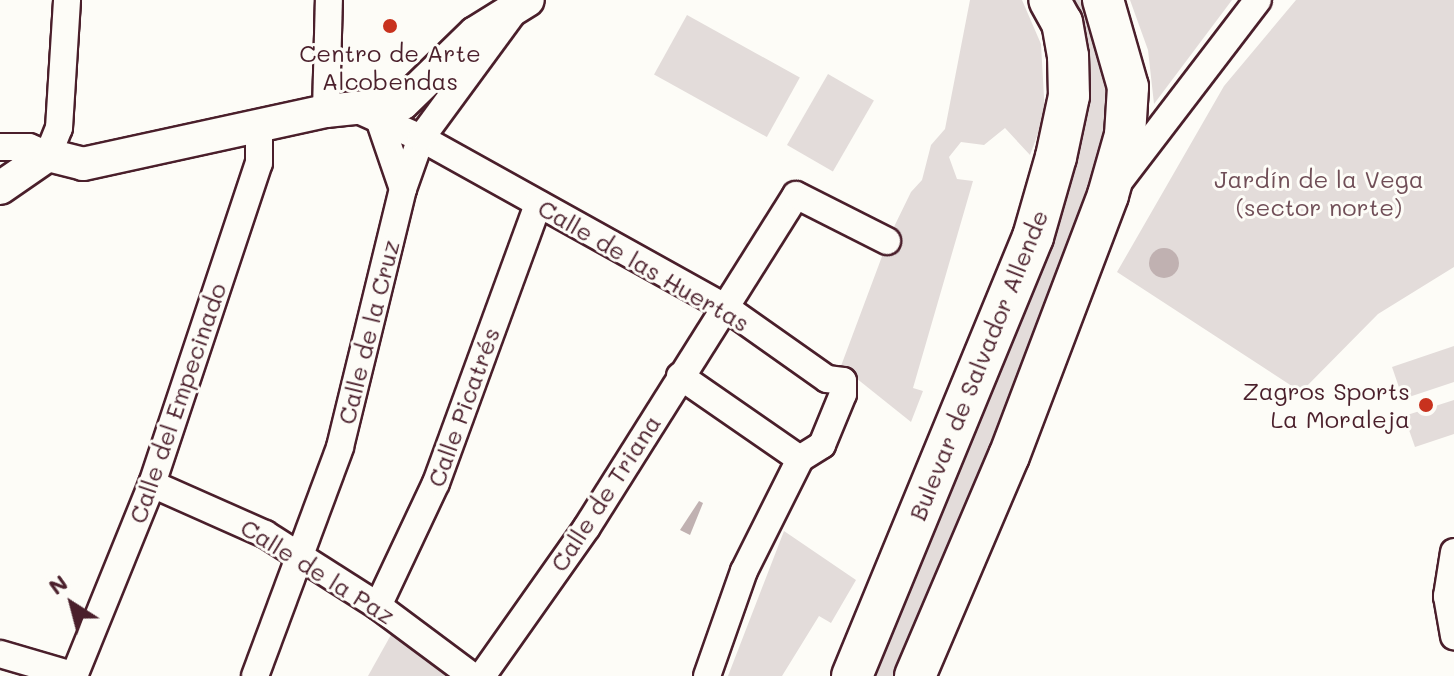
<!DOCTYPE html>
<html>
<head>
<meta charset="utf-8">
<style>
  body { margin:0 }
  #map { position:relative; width:1454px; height:676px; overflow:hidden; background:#fdfcf7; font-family:Mali,sans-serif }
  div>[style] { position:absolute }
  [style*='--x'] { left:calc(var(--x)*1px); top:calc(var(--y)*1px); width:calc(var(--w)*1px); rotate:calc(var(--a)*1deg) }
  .green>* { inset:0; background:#e3dcda; transform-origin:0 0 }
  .water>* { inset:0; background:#c0b1b1 }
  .round { border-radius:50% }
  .roads { filter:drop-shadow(2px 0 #4a1f2b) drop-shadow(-2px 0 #4a1f2b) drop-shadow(0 2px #4a1f2b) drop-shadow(0 -2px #4a1f2b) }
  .minor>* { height:26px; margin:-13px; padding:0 13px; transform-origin:13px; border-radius:13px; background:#fdfcf7 }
  .tertiary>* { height:32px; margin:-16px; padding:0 16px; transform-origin:16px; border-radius:16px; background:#fdfcf7 }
  .primary>* { height:40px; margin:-20px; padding:0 20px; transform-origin:20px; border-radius:20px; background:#fdfcf7 }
  .dots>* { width:22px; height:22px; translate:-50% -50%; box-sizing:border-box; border:4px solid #fdfcf7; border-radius:50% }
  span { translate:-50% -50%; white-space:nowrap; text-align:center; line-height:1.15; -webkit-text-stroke:6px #fdfcf7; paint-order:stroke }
  .poi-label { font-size:24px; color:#4a1f2b }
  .right { translate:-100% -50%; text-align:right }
  .park-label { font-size:24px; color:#704e57 }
  .street-label { font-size:24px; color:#4a1f2b }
  .north { position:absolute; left:32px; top:564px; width:80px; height:80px; -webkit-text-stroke:6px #fdfcf7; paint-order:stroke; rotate:324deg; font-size:22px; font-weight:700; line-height:32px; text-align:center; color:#4a1f2b }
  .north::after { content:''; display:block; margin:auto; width:28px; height:36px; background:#4a1f2b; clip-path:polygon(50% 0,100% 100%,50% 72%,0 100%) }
</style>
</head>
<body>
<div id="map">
  <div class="green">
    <div style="clip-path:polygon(970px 0,1022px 0,1041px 44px,1045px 115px,1030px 155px,1005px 128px,984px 145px,961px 142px,949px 157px,957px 179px,973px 181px,913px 388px,923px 391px,911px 422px,841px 366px,890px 235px,911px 192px,922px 180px,931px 145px,945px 129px)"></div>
    <div style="clip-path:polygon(1065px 0,1086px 0,1114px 76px,1106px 157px,904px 676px,861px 676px,1015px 308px)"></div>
    <div style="clip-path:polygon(1130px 0,1232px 0,1154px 104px,1148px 50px)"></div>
    <div style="clip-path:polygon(1296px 0,1454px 0,1454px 267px,1378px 314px,1301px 392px,1117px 272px,1224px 86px)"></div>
    <div style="left:687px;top:15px;width:129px;height:68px;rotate:29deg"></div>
    <div style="left:828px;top:74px;width:53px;height:82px;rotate:30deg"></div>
    <div style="clip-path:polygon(1454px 346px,1454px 382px,1403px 399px,1392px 367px)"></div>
    <div style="clip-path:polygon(1454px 400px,1454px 434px,1415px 447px,1404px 416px)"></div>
    <div style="clip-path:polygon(784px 531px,856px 580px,831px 623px,819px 616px,782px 676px,728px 676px)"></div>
    <div style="clip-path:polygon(392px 633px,448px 668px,449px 676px,368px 676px)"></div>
  </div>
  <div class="water">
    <div class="round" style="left:1149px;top:248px;width:30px;height:30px"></div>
    <div style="clip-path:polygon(699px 501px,703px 503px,690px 535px,680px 530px)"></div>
  </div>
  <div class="roads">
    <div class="minor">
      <div style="--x:358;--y:110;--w:69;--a:24"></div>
      <div style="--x:421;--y:138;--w:348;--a:29.1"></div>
      <div style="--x:725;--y:307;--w:125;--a:35.2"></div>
      <div style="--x:827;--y:379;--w:16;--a:7"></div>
      <div style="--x:843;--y:381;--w:13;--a:90"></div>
      <div style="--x:843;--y:394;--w:55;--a:112.4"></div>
      <div style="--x:822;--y:445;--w:26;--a:148"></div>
      <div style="--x:326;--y:111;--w:111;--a:-88.5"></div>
      <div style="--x:379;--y:119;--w:74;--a:71.1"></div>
      <div style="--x:0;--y:147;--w:29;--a:0"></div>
      <div style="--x:29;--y:147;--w:21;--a:23"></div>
      <div style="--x:48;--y:155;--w:29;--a:-68"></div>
      <div style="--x:59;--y:128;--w:128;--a:-86.4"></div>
      <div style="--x:1118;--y:183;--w:230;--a:-52.6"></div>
      <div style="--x:680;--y:376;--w:146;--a:34.7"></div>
      <div style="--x:152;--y:484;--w:124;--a:23.9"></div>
      <div style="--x:265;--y:534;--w:134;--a:32.5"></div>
      <div style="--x:378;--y:606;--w:117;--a:36.7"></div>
      <div style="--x:1454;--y:552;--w:45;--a:99"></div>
      <div style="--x:1447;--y:596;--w:41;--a:80.1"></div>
      <div style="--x:378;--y:606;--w:136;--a:-64.8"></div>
      <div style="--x:436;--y:483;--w:297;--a:-69.9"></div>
      <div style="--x:0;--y:654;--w:78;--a:16.3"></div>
      <div style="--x:74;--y:676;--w:207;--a:-67.9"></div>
      <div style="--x:152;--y:484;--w:338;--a:-71.6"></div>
      <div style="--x:259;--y:163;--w:39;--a:-90"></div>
      <div style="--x:255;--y:676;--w:244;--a:-69.6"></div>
      <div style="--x:340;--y:447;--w:266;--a:-76.3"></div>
      <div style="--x:403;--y:189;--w:54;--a:-70.6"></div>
      <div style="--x:421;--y:138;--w:154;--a:-53.7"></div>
      <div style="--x:482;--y:676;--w:182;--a:-54.8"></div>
      <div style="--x:587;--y:527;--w:392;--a:-57.8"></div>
      <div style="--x:796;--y:195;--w:102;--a:26.8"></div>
      <div style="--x:707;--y:676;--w:111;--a:-70.6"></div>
      <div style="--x:744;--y:571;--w:125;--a:-63.4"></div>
    </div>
    <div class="tertiary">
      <div style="--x:0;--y:188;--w:58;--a:-34.5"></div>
      <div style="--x:48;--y:155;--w:36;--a:14"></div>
      <div style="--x:83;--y:164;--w:249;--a:-12.3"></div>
      <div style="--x:326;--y:111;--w:77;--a:-5.9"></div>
      <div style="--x:403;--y:103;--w:100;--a:-44.2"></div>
      <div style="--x:475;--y:33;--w:62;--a:-31.9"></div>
    </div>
    <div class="primary">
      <div style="--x:852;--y:676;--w:475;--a:-67.6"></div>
      <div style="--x:1033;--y:237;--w:83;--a:-74"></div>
      <div style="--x:1056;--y:157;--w:62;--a:-78"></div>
      <div style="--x:1069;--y:96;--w:40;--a:-91.4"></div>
      <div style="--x:1068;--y:56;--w:34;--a:-100"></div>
      <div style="--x:1062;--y:23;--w:26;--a:-119"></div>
      <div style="--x:915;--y:676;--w:239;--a:-66.9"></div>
      <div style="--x:1009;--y:456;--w:279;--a:-69.2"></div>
      <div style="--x:1108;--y:195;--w:62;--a:-74.2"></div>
      <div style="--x:1125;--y:135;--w:48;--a:-86.4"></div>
      <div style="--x:1128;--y:87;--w:91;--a:-106"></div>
    </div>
  </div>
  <div class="dots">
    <div style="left:390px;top:26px;background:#c8321e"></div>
    <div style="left:1426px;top:405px;background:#c8321e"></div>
  </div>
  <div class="poi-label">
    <span style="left:390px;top:67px">Centro de Arte<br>Alcobendas</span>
    <span class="right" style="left:1410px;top:405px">Zagros Sports<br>La Moraleja</span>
  </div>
  <div class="park-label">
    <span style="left:1319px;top:193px">Jardín de la Vega<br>(sector norte)</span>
  </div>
  <div class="street-label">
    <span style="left:644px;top:265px;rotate:30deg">Calle de las Huertas</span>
    <span style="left:368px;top:332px;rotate:-76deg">Calle de la Cruz</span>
    <span style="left:978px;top:365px;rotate:-68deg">Bulevar de Salvador Allende</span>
    <span style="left:177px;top:403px;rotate:-71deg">Calle del Empecinado</span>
    <span style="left:463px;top:407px;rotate:-70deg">Calle Picatrés</span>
    <span style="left:605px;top:493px;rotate:-57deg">Calle de Triana</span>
    <span style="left:318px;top:571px;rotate:32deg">Calle de la Paz</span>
  </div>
  <div class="north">N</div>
</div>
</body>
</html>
